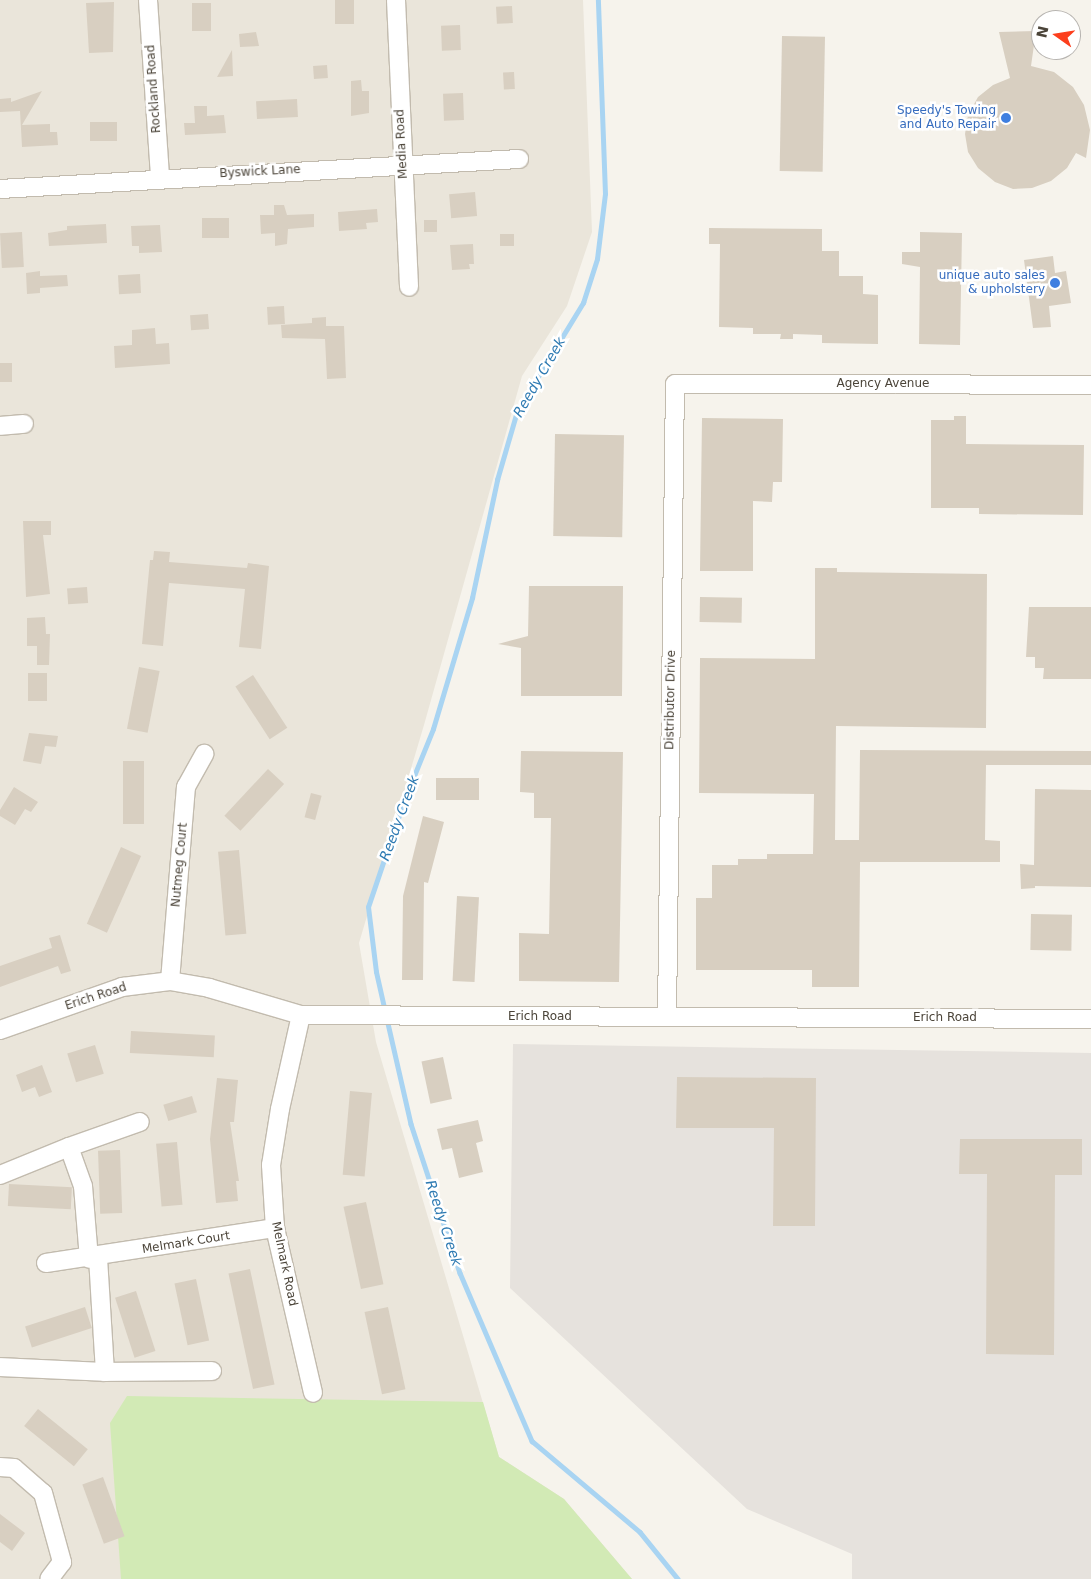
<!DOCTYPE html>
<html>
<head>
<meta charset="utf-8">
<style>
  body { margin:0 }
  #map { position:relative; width:1091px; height:1579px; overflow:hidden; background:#f6f3ec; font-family:"DejaVu Sans",sans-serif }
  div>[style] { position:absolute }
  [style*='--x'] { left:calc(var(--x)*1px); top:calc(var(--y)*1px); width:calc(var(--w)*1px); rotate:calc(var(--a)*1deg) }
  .residential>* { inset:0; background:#eae5da }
  .industrial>* { inset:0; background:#e6e2dd }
  .green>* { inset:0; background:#d2eab5 }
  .stream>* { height:4.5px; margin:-2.25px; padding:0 2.25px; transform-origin:2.25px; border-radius:2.25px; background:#a9d4f2 }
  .building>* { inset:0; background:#d8cfc1; transform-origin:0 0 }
  .roads { filter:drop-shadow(1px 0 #c2bbae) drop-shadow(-1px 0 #c2bbae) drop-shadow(0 1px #c2bbae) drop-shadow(0 -1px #c2bbae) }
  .minor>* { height:18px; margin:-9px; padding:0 9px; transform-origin:9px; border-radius:9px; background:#fff }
  .dots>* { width:14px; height:14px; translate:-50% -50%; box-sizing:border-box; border:2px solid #fff; border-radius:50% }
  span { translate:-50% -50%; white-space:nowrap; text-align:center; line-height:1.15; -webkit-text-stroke:5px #fff; paint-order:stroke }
  .street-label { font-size:12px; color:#4b4439 }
  .shop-label { font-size:12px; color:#366cbe }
  .right { translate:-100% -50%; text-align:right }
  .water-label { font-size:14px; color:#2e7ab2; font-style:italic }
  .north { position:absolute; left:1031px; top:10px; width:50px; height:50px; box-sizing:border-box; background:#fff; border:1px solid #b7b4b0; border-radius:50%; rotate:283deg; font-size:14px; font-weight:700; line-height:20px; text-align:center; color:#4b4439 }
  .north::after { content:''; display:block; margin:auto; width:18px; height:22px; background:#fc3f1d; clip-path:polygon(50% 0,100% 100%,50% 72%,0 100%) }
</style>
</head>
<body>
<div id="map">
  <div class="residential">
    <div style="clip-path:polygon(0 0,583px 0,592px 232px,567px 306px,522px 376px,424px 725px,359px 943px,376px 1042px,499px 1457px,564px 1499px,632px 1579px,0 1579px)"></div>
  </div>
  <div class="industrial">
    <div style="clip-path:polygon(513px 1044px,1091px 1053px,1091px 1579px,852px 1579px,852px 1554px,747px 1509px,510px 1288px)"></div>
  </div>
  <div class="green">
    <div style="clip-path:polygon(127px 1396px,483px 1402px,499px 1457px,564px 1499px,632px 1579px,121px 1579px,110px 1423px)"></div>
  </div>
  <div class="stream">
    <div style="--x:385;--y:1012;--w:41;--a:-102.7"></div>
    <div style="--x:376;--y:972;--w:65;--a:-97"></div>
    <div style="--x:368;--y:907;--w:115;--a:-71.3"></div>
    <div style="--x:405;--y:798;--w:74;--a:-67.9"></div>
    <div style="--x:433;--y:729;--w:137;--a:-73.4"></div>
    <div style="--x:472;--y:598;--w:121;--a:-78"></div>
    <div style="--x:497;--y:480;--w:72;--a:-73.8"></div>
    <div style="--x:517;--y:411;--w:127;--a:-58.6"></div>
    <div style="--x:583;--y:303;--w:46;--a:-72.3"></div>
    <div style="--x:597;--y:259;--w:65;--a:-83"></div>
    <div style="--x:605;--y:194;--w:194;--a:-92.1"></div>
    <div style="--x:387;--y:1019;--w:108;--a:77.1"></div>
    <div style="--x:411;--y:1124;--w:157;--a:71.8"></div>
    <div style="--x:460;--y:1273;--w:183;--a:66.8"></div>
    <div style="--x:532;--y:1441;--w:141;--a:40.1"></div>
    <div style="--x:640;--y:1532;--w:60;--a:51"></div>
  </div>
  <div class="building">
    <div style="left:335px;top:0;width:19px;height:24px"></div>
    <div style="clip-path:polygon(114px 2px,113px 52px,89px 53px,86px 3px)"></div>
    <div style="left:192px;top:3px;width:19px;height:28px"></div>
    <div style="left:512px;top:6px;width:17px;height:16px;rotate:87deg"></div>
    <div style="left:460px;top:25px;width:25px;height:19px;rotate:88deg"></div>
    <div style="clip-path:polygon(1036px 31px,1031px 66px,1054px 72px,1073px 87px,1084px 105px,1090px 130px,1086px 158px,1076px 153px,1067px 168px,1051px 181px,1032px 188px,1013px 189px,995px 182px,978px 168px,968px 152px,965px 134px,968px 115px,978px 97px,993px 85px,1010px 78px,999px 32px)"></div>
    <div style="clip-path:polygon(256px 32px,259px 46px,240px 47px,239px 34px)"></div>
    <div style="left:782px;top:36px;width:43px;height:135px;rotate:1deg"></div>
    <div style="clip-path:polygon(232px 50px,233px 76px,217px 77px)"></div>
    <div style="left:327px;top:65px;width:13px;height:14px;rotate:86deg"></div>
    <div style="left:514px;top:72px;width:17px;height:11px;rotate:87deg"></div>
    <div style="clip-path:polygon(361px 80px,362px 91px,369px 91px,369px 113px,351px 116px,351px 81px)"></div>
    <div style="clip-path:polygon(42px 91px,22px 125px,50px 124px,50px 132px,57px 132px,58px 145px,22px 147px,20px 111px,0 112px,0 99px,11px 98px,11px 102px)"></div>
    <div style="left:463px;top:93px;width:27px;height:20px;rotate:88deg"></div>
    <div style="left:297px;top:99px;width:18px;height:41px;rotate:87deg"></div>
    <div style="clip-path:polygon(194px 106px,207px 106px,207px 116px,224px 115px,226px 133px,185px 135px,184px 123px,195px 123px)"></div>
    <div style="left:117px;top:122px;width:19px;height:27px;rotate:90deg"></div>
    <div style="left:475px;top:192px;width:24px;height:26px;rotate:85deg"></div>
    <div style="clip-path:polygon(274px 205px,284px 205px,287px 215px,314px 214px,314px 227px,288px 229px,287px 244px,275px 246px,275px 233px,261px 234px,260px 215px,274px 215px)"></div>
    <div style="clip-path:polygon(377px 209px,378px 222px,366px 223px,367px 229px,339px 231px,338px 212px)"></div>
    <div style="left:229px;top:218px;width:20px;height:27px;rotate:90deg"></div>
    <div style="left:437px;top:220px;width:12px;height:13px;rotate:90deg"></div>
    <div style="clip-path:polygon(106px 224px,107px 243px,49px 246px,48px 233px,67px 230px,67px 226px)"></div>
    <div style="clip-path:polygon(160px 225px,162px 252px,139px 253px,139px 246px,132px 246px,131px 226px)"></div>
    <div style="clip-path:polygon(709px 228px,822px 229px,822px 251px,839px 251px,839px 276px,863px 276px,863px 294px,878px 295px,878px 344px,822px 343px,822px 335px,793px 334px,793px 339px,780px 339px,781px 334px,753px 334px,753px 328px,719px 327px,720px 244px,709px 244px)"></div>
    <div style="left:22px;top:232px;width:35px;height:22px;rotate:87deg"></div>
    <div style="clip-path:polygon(920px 232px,962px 233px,960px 345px,919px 344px,920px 267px,902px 264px,902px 252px,920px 252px)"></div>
    <div style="left:514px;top:234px;width:12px;height:14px;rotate:90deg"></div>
    <div style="clip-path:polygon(473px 244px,474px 264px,469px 264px,470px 269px,452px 270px,450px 245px)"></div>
    <div style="clip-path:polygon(1053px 256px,1055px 273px,1066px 271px,1071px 303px,1049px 306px,1051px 327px,1033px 328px,1024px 260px)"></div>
    <div style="clip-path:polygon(40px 271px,40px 276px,67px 275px,68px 286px,40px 288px,40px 293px,27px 294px,26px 273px)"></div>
    <div style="left:140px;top:274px;width:19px;height:22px;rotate:87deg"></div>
    <div style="left:284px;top:306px;width:18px;height:17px;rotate:87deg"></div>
    <div style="left:208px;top:314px;width:15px;height:18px;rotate:86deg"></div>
    <div style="clip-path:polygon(326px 317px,326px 326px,344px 326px,346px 378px,327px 379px,325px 339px,282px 338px,281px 325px,312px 323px,312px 318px)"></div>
    <div style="clip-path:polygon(155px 328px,156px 344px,169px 343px,170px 364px,115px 368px,114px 346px,132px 345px,132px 330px)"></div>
    <div style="left:0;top:363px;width:12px;height:19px"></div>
    <div style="clip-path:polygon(954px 416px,966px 416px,966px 444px,1084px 445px,1083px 515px,979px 514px,979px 508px,931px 508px,931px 420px,954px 420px)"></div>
    <div style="clip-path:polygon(702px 418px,783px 419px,782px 482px,773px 482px,772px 502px,753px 501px,753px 571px,700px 571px)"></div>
    <div style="left:555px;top:434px;width:69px;height:102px;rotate:1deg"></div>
    <div style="clip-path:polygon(23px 521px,51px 521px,51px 535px,43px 535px,50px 594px,26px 597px)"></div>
    <div style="clip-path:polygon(154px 551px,170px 552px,169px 562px,247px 568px,248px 563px,269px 566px,261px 649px,239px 647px,245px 589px,169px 583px,163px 646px,142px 644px,150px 560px,153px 560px)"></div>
    <div style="clip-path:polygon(815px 568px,837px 568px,837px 572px,987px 574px,986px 728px,836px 726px,835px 840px,859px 840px,860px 750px,1091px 751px,1091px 765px,986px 765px,985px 840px,1000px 841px,1000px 862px,860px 862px,859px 987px,812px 987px,812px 970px,696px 970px,696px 898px,712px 898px,712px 865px,738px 865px,738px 859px,767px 859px,767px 854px,813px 854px,814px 794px,699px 793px,700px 658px,815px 659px)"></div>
    <div style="clip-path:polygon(529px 586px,623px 586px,622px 696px,521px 696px,521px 648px,498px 644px,528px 636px)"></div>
    <div style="left:87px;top:587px;width:16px;height:20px;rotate:86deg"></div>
    <div style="left:700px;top:597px;width:42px;height:25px;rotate:1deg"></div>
    <div style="clip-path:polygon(1029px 607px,1091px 607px,1091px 679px,1043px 679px,1044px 668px,1035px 668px,1035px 657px,1026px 657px)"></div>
    <div style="clip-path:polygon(45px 617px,46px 634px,50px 634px,49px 665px,37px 665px,37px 646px,27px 646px,27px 618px)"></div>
    <div style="left:139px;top:667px;width:21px;height:63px;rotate:11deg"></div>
    <div style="left:47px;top:673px;width:28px;height:19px;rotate:90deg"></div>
    <div style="left:253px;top:675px;width:63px;height:21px;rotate:57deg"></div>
    <div style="clip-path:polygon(29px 733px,58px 736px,56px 747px,45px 746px,41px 764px,23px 761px)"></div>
    <div style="clip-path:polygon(521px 751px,623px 752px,619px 982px,519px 981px,519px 933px,549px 934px,551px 818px,534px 818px,534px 793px,520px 792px)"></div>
    <div style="left:123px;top:761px;width:21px;height:63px"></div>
    <div style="left:268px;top:769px;width:22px;height:64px;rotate:43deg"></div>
    <div style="left:436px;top:778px;width:43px;height:22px"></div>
    <div style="clip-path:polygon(14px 787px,38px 802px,31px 812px,25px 809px,15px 825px,0 816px,0 810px)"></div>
    <div style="clip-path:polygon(1035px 789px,1091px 790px,1091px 887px,1035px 886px,1035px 888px,1021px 889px,1020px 864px,1034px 865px)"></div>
    <div style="left:311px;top:793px;width:11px;height:25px;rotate:15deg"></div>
    <div style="clip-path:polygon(423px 816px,444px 822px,428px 883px,424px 882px,423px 980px,402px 980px,403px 896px)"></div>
    <div style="left:121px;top:847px;width:22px;height:84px;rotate:24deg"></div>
    <div style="left:239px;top:850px;width:84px;height:21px;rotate:85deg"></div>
    <div style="left:457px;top:896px;width:22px;height:85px;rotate:3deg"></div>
    <div style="left:1031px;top:914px;width:41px;height:36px;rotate:1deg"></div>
    <div style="clip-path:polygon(60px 935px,71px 971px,61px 974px,58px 966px,0 987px,0 966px,52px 948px,49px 938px)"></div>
    <div style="left:131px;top:1031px;width:84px;height:22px;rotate:3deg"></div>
    <div style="left:95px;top:1045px;width:30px;height:29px;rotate:73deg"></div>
    <div style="left:443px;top:1057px;width:43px;height:22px;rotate:78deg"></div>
    <div style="clip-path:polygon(42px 1065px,52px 1092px,39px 1097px,35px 1087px,22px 1092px,16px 1075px)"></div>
    <div style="clip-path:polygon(677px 1077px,816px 1078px,815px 1226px,773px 1226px,774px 1128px,676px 1128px)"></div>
    <div style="clip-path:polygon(217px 1078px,238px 1080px,234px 1122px,230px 1122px,239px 1181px,236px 1181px,238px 1201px,216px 1203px,210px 1139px)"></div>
    <div style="left:350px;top:1091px;width:22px;height:84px;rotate:5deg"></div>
    <div style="left:192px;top:1096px;width:17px;height:30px;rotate:73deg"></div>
    <div style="clip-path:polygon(478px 1120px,483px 1141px,476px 1143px,483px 1172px,459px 1178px,452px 1148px,442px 1150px,437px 1129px)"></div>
    <div style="clip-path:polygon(960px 1139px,1082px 1139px,1082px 1175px,1055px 1175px,1054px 1355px,986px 1354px,987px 1174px,959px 1174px)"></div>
    <div style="left:177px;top:1142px;width:63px;height:21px;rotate:85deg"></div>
    <div style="left:120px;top:1150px;width:63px;height:22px;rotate:88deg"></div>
    <div style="left:9px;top:1184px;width:63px;height:22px;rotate:3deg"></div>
    <div style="left:366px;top:1202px;width:84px;height:23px;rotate:78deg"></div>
    <div style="left:250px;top:1269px;width:118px;height:22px;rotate:78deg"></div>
    <div style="left:196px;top:1279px;width:63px;height:22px;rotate:78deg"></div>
    <div style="left:136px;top:1291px;width:63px;height:22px;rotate:72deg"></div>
    <div style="left:85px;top:1307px;width:22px;height:63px;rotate:72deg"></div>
    <div style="left:388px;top:1307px;width:84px;height:24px;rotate:78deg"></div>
    <div style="left:38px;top:1409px;width:64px;height:22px;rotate:39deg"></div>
    <div style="left:103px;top:1477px;width:63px;height:22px;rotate:70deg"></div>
    <div style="clip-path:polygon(0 1514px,25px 1533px,12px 1551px,0 1542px)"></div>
  </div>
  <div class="roads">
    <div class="minor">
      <div style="--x:148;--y:0;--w:177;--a:86.1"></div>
      <div style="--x:396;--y:0;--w:287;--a:87.4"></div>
      <div style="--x:0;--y:189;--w:520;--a:-3.31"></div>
      <div style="--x:0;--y:426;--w:24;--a:-5"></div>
      <div style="--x:170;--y:981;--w:195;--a:-85.3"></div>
      <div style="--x:186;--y:787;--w:38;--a:-61"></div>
      <div style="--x:301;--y:1015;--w:96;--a:102.6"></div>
      <div style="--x:280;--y:1109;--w:57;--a:99.1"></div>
      <div style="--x:271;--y:1165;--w:63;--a:86.4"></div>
      <div style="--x:275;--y:1228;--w:169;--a:77"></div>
      <div style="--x:667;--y:1017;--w:633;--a:-89.28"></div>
      <div style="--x:675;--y:384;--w:416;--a:0.1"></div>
      <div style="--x:0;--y:1030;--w:129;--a:-19.4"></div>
      <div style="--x:122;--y:987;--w:48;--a:-7.1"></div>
      <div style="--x:170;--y:981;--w:40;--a:10"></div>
      <div style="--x:209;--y:988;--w:96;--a:16.4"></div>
      <div style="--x:301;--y:1015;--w:790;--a:0.29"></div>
      <div style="--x:69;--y:1147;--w:75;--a:-19.4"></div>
      <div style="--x:0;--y:1175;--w:74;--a:-22.1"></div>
      <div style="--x:69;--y:1147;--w:41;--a:70.3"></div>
      <div style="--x:83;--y:1186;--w:73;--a:85.3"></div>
      <div style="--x:46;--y:1263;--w:232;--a:-8.7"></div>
      <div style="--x:0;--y:1367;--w:105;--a:2.7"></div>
      <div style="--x:105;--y:1372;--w:114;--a:-93.5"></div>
      <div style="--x:105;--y:1372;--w:107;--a:-0.5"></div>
      <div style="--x:0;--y:1467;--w:14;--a:4"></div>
      <div style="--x:14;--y:1468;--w:38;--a:41"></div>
      <div style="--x:43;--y:1493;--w:72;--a:74.6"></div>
      <div style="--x:62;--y:1562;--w:21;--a:127"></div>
    </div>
  </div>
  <div class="dots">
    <div style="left:1006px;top:118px;background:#3f7fe0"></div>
    <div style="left:1055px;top:283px;background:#3f7fe0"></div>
  </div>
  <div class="street-label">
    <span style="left:154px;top:89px;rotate:-94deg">Rockland Road</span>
    <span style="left:402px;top:144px;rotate:-93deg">Media Road</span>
    <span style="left:260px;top:172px;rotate:-3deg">Byswick Lane</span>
    <span style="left:883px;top:384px">Agency Avenue</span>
    <span style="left:671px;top:700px;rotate:-89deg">Distributor Drive</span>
    <span style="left:180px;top:865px;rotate:-85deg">Nutmeg Court</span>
    <span style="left:96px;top:997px;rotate:-18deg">Erich Road</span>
    <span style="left:540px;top:1017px">Erich Road</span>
    <span style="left:945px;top:1018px">Erich Road</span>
    <span style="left:186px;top:1243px;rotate:-9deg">Melmark Court</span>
    <span style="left:284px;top:1264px;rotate:78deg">Melmark Road</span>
  </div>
  <div class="shop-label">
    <span class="right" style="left:996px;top:118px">Speedy's Towing<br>and Auto Repair</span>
    <span class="right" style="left:1045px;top:283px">unique auto sales<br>&amp; upholstery</span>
  </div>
  <div class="water-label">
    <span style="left:539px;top:377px;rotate:-60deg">Reedy Creek</span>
    <span style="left:399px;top:818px;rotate:-70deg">Reedy Creek</span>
    <span style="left:444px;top:1223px;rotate:72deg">Reedy Creek</span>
  </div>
  <div class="north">N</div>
</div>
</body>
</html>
